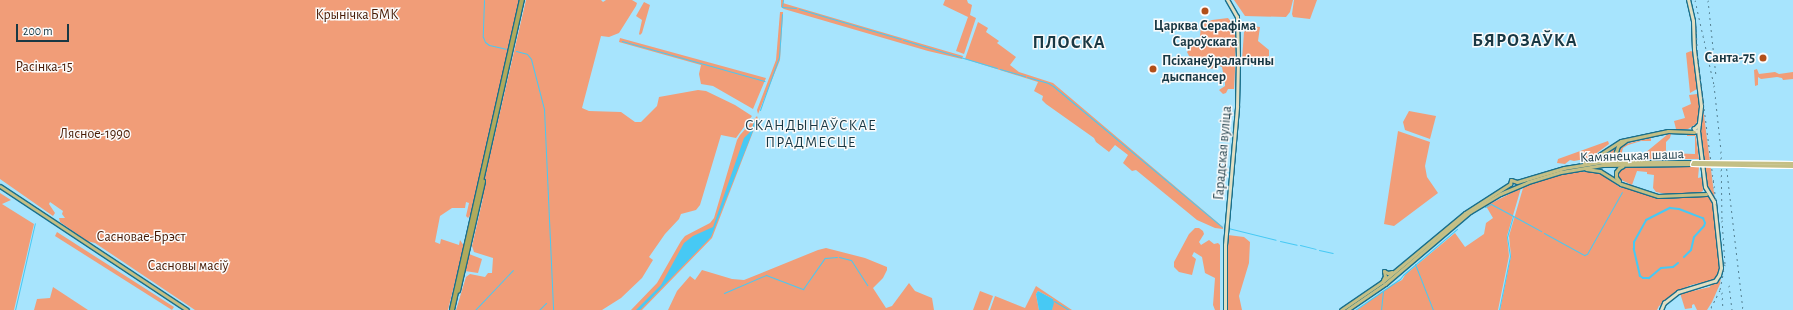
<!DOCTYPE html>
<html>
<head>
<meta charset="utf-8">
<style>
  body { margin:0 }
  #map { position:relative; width:1793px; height:310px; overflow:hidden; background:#a7e4fd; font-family:"Alegreya Sans",sans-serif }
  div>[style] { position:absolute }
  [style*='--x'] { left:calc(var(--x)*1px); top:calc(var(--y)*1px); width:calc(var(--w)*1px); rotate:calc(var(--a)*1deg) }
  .green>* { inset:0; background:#f19d78 }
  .water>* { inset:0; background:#47c9f4 }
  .stream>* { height:1px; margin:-0.5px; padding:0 0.5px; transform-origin:0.5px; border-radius:0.5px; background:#47c9f4 }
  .canal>* { height:2px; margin:-1px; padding:0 1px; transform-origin:1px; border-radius:1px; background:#47c9f4 }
  .roads { filter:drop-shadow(1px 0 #196f8b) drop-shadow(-1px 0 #196f8b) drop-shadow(0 1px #196f8b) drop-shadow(0 -1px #196f8b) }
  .secondary>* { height:2.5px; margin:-1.25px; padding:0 1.25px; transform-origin:1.25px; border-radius:1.25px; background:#e2dfc2 }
  .primary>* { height:3px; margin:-1.5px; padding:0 1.5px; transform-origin:1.5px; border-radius:1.5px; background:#c4bf85 }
  .trunk>* { height:3.5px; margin:-1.75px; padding:0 1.75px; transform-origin:1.75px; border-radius:1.75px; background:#b0aa5c }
  .rail>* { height:1px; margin-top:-0.5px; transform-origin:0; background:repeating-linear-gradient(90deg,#568294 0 2px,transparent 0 6px) }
  .bridges { filter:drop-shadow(1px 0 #fff) drop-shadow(-1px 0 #fff) drop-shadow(0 1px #fff) drop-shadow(0 -1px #fff) }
  .primary-bridge>* { height:3px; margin:-1.5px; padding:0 1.5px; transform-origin:1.5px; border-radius:1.5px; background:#c4bf85 }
  .dots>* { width:11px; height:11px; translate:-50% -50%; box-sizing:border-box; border:2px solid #fbfbfb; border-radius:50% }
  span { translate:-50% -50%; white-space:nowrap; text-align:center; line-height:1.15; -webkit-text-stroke:3px #fbfbfb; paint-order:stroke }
  .park-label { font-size:14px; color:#461a04 }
  .poi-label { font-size:14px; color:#183844; font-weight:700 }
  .right { translate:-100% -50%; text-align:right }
  .left { translate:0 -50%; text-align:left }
  .street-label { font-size:14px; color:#183844 }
  .neighbourhood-label { font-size:15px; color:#183844; letter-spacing:1px }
  .district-label { font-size:18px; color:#183844; font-weight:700; letter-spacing:1px }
  .scale { position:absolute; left:16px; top:24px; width:53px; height:18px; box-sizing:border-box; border:2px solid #183844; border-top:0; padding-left:5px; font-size:12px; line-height:14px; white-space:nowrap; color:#183844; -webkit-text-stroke:3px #fbfbfb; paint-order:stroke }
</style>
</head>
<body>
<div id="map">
  <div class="green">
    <div style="clip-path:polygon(0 0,519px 0,471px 214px,468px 218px,466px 216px,469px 203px,466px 202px,465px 208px,452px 208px,440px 216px,435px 242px,440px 244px,441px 239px,459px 245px,460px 240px,464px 246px,448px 310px,195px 310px,95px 243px,87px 241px,60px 222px,59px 218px,65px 218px,62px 214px,63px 211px,60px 209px,50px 202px,49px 204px,55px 213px,53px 216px,0 179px)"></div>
    <div style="clip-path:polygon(526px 0,601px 0,603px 2px,606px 0,632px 0,637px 3px,636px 6px,619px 33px,609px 37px,601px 36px,582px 108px,589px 111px,621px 112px,635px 122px,641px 122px,657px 106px,659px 97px,698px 90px,706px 91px,735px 105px,752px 116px,736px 138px,721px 135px,700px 205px,696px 210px,681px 214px,679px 219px,665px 234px,649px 257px,653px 260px,642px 278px,621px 298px,602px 310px,456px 310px,466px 277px,470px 274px,485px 277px,488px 273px,492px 273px,493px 258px,474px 252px,472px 246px,483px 198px,482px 190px)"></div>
    <div style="clip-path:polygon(781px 0,784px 0,783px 3px,786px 4px,963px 56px,962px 59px,928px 51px,784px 9px,781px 7px)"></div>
    <div style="clip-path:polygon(945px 0,967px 0,968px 3px,972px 5px,970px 15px,976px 18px,964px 54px,956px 51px,968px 17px,943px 5px)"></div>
    <div style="clip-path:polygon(1234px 0,1293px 0,1290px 12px,1286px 17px,1245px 16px)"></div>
    <div style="clip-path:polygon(1294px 0,1317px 0,1310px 19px,1293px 17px,1292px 14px)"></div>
    <div style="clip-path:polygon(644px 2px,650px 5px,642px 33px,640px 35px,639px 34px,642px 20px,636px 16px)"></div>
    <div style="clip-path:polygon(780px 12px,783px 12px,783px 13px,780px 60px,758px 114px,757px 110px,776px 60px)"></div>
    <div style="clip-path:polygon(1228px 18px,1236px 28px,1235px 71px,1234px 89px,1228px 89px,1226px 93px,1223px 94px,1219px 90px,1225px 86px,1225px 83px,1222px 67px,1215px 64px,1212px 69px,1208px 67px,1209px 60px,1189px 56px,1187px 52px,1200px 37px,1201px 25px,1212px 20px)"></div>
    <div style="clip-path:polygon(978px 22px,988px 28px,986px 32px,999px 41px,997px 43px,1016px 57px,1010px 65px,1019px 72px,1053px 83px,1223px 227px,1223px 229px,1215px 228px,1197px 220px,1136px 170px,1132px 171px,1123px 163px,1128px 155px,1115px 145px,1109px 152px,1096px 142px,1094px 138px,1046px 104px,1042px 100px,1043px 96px,1034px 91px,1038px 82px,965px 59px)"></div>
    <div style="clip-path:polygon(1251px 26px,1260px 27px,1258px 41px,1269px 50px,1269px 56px,1255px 64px,1244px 63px,1242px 60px,1244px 32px)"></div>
    <div style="clip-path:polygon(620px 38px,766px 78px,753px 109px,713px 86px,701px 84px,699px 74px,701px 65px,619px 42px)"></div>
    <div style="clip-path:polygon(1691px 51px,1693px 52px,1697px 89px,1690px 93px,1686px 53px)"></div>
    <div style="clip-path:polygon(1757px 69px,1759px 74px,1775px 72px,1779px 74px,1793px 72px,1793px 79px,1783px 80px,1782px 78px,1777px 77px,1761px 79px,1758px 77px,1758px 85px,1755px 86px,1754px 70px)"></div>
    <div style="clip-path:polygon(1697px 94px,1700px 104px,1700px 114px,1696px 124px,1688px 129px,1676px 129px,1674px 121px,1685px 118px,1682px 108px,1691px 104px,1689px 95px)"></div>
    <div style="clip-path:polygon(1703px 108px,1721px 247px,1722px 268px,1720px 284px,1712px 302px,1707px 310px,1697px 310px,1694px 304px,1692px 305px,1692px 308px,1685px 309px,1680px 293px,1692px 289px,1693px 291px,1710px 287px,1711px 284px,1719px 278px,1722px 266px,1714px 200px,1707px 186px,1700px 140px)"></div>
    <div style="clip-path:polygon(1409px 111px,1436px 116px,1430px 139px,1405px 130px,1403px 122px)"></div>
    <div style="clip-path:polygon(757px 116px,758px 119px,712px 238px,642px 310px,631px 310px,657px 283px,681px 241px,685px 236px,710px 223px,714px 218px,737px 140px,740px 135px)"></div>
    <div style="clip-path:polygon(1398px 131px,1430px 142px,1425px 166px,1427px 177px,1438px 193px,1394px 226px,1384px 224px)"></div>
    <div style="clip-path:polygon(1687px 133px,1694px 133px,1696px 137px,1699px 159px,1624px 159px,1620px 157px,1617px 152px,1621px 145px,1651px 138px,1651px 141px,1641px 141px,1628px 145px,1623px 148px,1622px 152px,1623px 157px,1639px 158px,1668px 134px,1671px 134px,1670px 138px,1666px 142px,1666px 153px,1695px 154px,1695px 136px,1687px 136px)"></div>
    <div style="clip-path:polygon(1608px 141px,1609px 144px,1590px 158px,1574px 161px,1570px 160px,1565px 164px,1557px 163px,1558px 159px)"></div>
    <div style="clip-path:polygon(1614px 146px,1616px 148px,1615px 155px,1619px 161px,1591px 162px)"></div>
    <div style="clip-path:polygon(1661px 165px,1699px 167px,1698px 178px,1702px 177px,1703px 191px,1699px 193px,1671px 195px,1656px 192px,1653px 188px,1654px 175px,1647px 174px,1647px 172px,1637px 171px,1632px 185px,1617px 178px,1617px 174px,1621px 168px)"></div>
    <div style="clip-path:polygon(1574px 172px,1593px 172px,1601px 174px,1621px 188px,1625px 187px,1662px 198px,1709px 196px,1713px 202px,1720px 266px,1718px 277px,1715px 280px,1691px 285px,1678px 291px,1659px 306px,1657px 310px,1500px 310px,1511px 256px,1509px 236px,1523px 188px,1532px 182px,1556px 175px)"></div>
    <div style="clip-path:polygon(1521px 188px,1507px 236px,1509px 256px,1498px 310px,1357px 310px,1392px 285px,1402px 280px,1405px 275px,1455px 233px,1465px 247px,1484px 234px,1486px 223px,1493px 218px,1486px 206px)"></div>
    <div style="clip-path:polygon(0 193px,11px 200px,2px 204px,34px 224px,14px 310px,0 310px)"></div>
    <div style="clip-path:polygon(1195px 228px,1199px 228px,1203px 231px,1204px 234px,1199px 242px,1201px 245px,1209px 240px,1214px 244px,1218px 243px,1220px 245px,1220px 310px,1215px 310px,1213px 305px,1215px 278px,1205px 273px,1202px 257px,1194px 252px,1192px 256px,1196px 259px,1192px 275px,1179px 272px,1174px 267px,1174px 262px,1189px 234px)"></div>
    <div style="clip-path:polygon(57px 232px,174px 307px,172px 310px,55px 236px)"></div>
    <div style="clip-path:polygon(1228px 235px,1244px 237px,1250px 242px,1249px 263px,1239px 296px,1242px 310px,1227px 310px,1226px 253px)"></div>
    <div style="clip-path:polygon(826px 248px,865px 258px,887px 267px,887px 270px,883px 278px,873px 288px,886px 308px,892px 306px,909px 283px,915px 291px,932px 298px,934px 310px,668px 310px,677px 291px,690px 276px,695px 280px,702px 270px,732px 279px,744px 280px,818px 250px)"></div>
    <div style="clip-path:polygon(469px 254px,482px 259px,478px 273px,465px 271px)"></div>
    <div style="clip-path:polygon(1036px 286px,1072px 310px,1052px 310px,1053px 299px,1038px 291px,1036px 294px,1039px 310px,990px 310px,995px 296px,1025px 308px)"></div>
    <div style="clip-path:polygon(53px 287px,88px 310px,34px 310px,37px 299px,50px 298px)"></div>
    <div style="clip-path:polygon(980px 291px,993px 296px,988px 310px,973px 310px)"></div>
  </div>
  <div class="water">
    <div style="clip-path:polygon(755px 120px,757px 121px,711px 237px,640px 310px,636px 310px,661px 285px,684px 243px,693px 236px,713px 227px,744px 138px,750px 132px)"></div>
    <div style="clip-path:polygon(1038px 291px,1053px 299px,1054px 303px,1052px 310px,1039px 310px,1036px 294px)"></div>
  </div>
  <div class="stream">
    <div style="--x:484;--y:0;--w:37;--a:92"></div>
    <div style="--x:483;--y:37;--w:5;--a:68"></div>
    <div style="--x:485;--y:42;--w:5;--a:37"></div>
    <div style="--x:489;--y:45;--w:17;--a:13"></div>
    <div style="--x:782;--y:7;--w:14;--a:4"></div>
    <div style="--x:782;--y:7;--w:7;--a:-82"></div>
    <div style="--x:799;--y:9;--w:106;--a:16.4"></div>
    <div style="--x:903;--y:40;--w:98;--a:16.6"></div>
    <div style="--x:622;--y:41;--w:148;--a:15.7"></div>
    <div style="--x:516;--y:51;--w:11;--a:15"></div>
    <div style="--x:527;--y:54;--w:6;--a:51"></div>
    <div style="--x:531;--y:59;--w:52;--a:75.4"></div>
    <div style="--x:544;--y:109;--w:201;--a:87.4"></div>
    <div style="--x:1000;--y:69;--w:26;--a:16"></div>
    <div style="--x:1027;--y:77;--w:22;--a:16"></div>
    <div style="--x:1048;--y:83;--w:6;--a:31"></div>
    <div style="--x:1053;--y:86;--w:220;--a:39.8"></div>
    <div style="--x:760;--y:110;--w:56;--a:-70.3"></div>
    <div style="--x:779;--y:57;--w:43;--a:-86"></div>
    <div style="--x:1485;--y:207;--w:7;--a:-27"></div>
    <div style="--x:1491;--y:204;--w:57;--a:28.4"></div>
    <div style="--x:1228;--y:228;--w:49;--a:14"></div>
    <div style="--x:1544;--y:233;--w:46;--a:28.8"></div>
    <div style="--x:1584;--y:255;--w:3;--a:-18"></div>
    <div style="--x:1587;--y:254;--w:71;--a:-60.6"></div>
    <div style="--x:1280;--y:241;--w:17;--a:13"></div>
    <div style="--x:1300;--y:245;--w:16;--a:14"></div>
    <div style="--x:1319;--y:250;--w:14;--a:12"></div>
    <div style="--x:839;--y:257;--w:12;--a:14"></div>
    <div style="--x:851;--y:260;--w:30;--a:57"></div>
    <div style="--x:1415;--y:264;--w:49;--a:68.6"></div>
    <div style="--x:724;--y:293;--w:46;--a:-23.2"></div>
    <div style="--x:766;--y:275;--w:40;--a:21"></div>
    <div style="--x:803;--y:289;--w:38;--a:-55"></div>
    <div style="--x:825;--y:258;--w:12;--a:-5"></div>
    <div style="--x:1054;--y:301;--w:17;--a:31"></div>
    <div style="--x:15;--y:310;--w:89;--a:-77.1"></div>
    <div style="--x:475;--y:310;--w:55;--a:-46.5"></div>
    <div style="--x:539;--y:310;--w:10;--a:-45"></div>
    <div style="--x:1355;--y:310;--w:55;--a:-34.6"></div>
    <div style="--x:1400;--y:279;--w:5;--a:-53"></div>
    <div style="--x:1403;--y:275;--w:71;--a:-40.4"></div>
    <div style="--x:1381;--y:310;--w:19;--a:-84"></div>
    <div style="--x:1499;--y:310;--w:55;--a:-78.5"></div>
    <div style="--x:1510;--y:256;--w:19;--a:-99"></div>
    <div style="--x:1507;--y:237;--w:22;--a:-74"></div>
  </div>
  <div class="canal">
    <div style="--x:1678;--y:263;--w:6;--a:141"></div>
    <div style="--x:1673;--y:267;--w:12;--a:175"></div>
    <div style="--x:1661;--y:268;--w:16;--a:140"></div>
    <div style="--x:1649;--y:278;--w:6;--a:180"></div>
    <div style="--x:1643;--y:278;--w:4;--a:-146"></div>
    <div style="--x:1640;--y:276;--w:28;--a:-103"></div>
    <div style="--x:1634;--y:249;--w:7;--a:-90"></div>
    <div style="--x:1634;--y:242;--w:25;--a:-61"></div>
    <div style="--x:1646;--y:220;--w:27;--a:-27"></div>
    <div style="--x:1670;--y:208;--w:9;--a:6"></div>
    <div style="--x:1679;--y:209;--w:26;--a:21"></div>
    <div style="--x:1703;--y:218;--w:5;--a:68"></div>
    <div style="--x:1705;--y:223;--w:3;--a:108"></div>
    <div style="--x:1704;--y:226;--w:15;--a:132"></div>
    <div style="--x:1694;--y:237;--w:13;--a:103"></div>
    <div style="--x:1691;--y:250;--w:10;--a:135"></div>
  </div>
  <div class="roads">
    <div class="secondary">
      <div style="--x:1696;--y:132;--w:4;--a:-124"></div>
      <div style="--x:1694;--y:129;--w:6;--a:-45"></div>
      <div style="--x:1225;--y:310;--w:65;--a:-90"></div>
      <div style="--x:1225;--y:245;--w:139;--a:-85"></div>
      <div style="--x:1237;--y:107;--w:49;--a:-88.8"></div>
      <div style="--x:1238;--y:58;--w:41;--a:-91.4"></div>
      <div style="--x:1237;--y:17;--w:20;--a:-120"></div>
      <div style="--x:1661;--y:310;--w:8;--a:-67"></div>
      <div style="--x:1664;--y:303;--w:18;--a:-38"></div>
      <div style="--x:1678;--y:292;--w:39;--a:-17"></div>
      <div style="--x:1715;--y:281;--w:7;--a:-56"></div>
      <div style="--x:1719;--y:275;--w:7;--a:-74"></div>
      <div style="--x:1721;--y:268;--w:66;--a:-96.1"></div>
      <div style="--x:1714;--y:202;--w:17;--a:-121"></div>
      <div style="--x:1705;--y:187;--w:56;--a:-97.1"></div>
      <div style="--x:1698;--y:131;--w:25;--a:-83"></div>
      <div style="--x:1701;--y:106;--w:56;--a:-97.1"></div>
      <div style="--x:1694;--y:50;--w:29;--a:-92"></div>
      <div style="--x:1693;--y:21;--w:22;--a:-103"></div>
    </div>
    <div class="primary">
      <div style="--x:1625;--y:160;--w:6;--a:-162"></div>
      <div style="--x:1619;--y:158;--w:7;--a:-117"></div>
      <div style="--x:1616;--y:152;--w:6;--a:-72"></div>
      <div style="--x:1618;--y:146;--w:9;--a:-36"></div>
      <div style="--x:1584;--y:163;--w:10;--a:-24"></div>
      <div style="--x:1593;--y:159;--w:33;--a:-33"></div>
      <div style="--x:1621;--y:141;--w:48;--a:-12"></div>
      <div style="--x:1668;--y:131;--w:26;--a:2"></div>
      <div style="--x:1586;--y:169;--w:14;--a:8"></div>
      <div style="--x:1600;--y:171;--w:25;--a:32"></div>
      <div style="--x:1621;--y:184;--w:39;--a:18"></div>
      <div style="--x:1658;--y:196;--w:48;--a:-2.4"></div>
      <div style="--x:1619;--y:181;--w:5;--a:-127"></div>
      <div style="--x:1616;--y:177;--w:5;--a:-90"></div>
      <div style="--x:1616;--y:172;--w:5;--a:-53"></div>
      <div style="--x:1619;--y:168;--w:4;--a:-27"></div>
      <div style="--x:0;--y:186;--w:224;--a:33.5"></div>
      <div style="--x:1383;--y:280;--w:4;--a:-63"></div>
      <div style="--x:1385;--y:276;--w:5;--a:-101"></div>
      <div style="--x:1384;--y:271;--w:4;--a:27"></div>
      <div style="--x:1388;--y:273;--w:4;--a:-14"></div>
      <div style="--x:1341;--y:310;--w:50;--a:-34.3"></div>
      <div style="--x:1382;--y:282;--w:108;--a:-39.7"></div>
      <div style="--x:1465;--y:213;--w:54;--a:-32.8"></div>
      <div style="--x:1510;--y:184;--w:4;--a:-76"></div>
      <div style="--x:1511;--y:180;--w:6;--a:18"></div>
      <div style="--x:1517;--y:182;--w:49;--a:-16.6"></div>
      <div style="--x:1564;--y:168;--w:38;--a:-9"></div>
      <div style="--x:1602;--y:162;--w:91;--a:0"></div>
      <div style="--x:1347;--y:310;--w:46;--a:-34.4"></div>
      <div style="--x:1385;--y:284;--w:111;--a:-40.3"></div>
      <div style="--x:1470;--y:212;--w:35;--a:-31"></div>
      <div style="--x:1500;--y:194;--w:30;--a:-23"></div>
      <div style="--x:1528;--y:182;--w:34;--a:-17"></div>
      <div style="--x:1561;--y:172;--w:42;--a:-9.7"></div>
      <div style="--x:1602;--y:165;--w:90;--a:-0.6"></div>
    </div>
    <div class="trunk">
      <div style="--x:458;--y:291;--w:112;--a:-77.1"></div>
      <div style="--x:452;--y:310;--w:318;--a:-77.3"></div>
    </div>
  </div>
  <div class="rail">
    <div style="--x:1695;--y:0;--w:87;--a:77.4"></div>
    <div style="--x:1714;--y:85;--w:66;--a:83.9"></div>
    <div style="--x:1721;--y:151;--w:69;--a:89.2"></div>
    <div style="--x:1722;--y:220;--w:44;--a:86.1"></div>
    <div style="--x:1725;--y:264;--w:26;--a:101"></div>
    <div style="--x:1720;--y:290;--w:22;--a:117"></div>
    <div style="--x:1708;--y:0;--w:76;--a:84"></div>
    <div style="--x:1696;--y:26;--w:35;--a:87"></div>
    <div style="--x:1698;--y:61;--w:149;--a:82.7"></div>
    <div style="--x:1726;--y:163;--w:148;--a:83.4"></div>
    <div style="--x:1729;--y:285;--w:25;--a:83"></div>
    <div style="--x:1722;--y:292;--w:18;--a:87"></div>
  </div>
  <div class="bridges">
    <div class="primary-bridge">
      <div style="--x:1693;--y:162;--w:100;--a:0.6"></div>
      <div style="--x:1692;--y:164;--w:101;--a:1.1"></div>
    </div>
  </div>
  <div class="dots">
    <div style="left:1205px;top:11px;background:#b24f19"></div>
    <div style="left:1763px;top:58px;background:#b24f19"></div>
    <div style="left:1153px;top:69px;background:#b24f19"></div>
  </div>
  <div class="park-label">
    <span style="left:357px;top:15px">Крынічка БМК</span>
    <span style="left:44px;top:67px">Расінка-15</span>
    <span style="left:95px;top:134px">Лясное-1990</span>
    <span style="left:141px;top:237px">Сасновае-Брэст</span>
    <span style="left:188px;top:266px">Сасновы масіў</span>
  </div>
  <div class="poi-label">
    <span style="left:1205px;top:34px">Царква Серафіма<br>Сароўскага</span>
    <span class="right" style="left:1755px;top:58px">Санта-75</span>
    <span class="left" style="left:1162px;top:69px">Псіханеўралагічны<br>дыспансер</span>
  </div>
  <div class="street-label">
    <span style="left:1223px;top:153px;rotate:-85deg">Гарадская вуліца</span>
    <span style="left:1632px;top:156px;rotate:-2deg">Камянецкая шаша</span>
  </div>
  <div class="neighbourhood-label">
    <span style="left:811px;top:134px">СКАНДЫНАЎСКАЕ<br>ПРАДМЕСЦЕ</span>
  </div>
  <div class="district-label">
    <span style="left:1525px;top:41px">БЯРОЗАЎКА</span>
    <span style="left:1069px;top:43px">ПЛОСКА</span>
  </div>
  <div class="scale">200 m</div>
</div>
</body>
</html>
